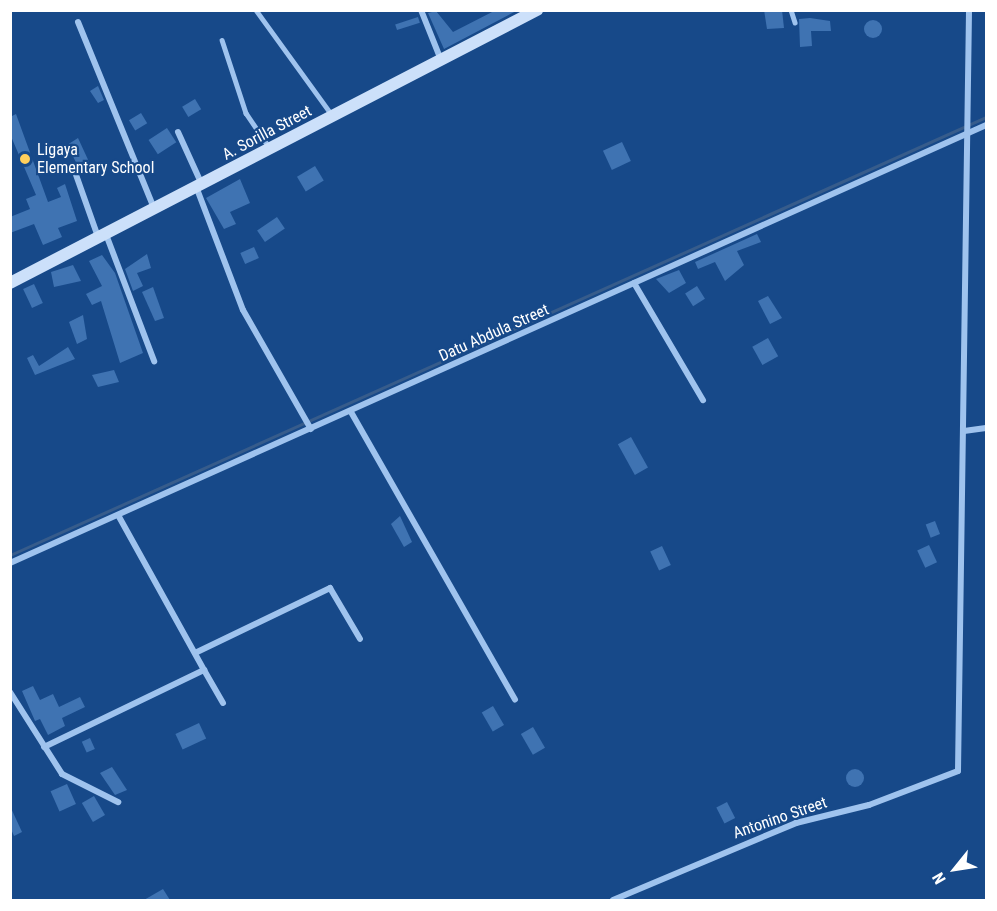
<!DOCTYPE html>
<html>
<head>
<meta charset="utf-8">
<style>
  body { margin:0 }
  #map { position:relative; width:997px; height:911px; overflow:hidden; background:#174989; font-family:"Roboto Condensed",sans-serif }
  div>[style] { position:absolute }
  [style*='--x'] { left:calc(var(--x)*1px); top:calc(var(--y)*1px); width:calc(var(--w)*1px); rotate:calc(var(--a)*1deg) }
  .stream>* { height:3px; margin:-1.5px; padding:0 1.5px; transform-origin:1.5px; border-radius:1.5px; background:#375c8b }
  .building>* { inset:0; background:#3f73b2; transform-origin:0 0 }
  .round { border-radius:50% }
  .lane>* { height:4.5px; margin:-2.25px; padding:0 2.25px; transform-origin:2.25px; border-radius:2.25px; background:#9fc3ee }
  .street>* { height:6px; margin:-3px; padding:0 3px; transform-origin:3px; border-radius:3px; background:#9fc3ee }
  .secondary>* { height:12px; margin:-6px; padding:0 6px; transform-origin:6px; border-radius:6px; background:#cce0fa }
  .dots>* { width:16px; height:16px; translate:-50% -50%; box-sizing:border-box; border:3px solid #174989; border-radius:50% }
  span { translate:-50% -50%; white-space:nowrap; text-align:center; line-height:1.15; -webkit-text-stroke:4.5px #174989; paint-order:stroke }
  .street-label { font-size:16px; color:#fff }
  .poi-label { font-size:16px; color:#fff }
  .left { translate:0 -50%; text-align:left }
  .frame { position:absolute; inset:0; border:12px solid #fff; pointer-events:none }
  .north { position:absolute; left:925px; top:839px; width:60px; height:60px; -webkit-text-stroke:4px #174989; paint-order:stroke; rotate:240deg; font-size:16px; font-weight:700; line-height:24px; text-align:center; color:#fff }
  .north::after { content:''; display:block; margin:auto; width:21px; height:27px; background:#fff; clip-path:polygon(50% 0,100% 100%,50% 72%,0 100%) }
</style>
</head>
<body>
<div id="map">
  <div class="stream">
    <div style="--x:10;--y:555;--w:1070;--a:-24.17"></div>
  </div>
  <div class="building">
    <div style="clip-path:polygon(496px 10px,518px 10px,444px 49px,428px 13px,436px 11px,453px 32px)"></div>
    <div style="clip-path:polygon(764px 10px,782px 10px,784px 28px,767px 29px)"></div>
    <div style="left:418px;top:17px;width:6px;height:24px;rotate:72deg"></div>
    <div style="clip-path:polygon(810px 18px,830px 21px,831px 31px,811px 31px,812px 46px,800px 47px,799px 19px)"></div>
    <div class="round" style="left:864px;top:20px;width:18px;height:18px"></div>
    <div style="clip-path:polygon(98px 86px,104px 100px,98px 103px,90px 91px)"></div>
    <div style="left:195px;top:99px;width:12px;height:15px;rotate:59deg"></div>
    <div style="left:141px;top:113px;width:12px;height:14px;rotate:59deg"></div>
    <div style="clip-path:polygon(16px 114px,48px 202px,61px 197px,57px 188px,65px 184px,77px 221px,58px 228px,62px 237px,43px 245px,34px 224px,10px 233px,10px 217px,30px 209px,26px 199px,36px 195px,10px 134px,10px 117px)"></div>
    <div style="left:167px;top:128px;width:17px;height:22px;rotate:57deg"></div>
    <div style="clip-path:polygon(78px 138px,90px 164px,80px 170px,67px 145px)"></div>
    <div style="left:622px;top:142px;width:21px;height:21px;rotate:65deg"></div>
    <div style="left:315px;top:166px;width:17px;height:21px;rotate:59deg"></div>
    <div style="clip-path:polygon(240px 179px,250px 203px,230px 212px,236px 224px,224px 229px,206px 198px)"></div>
    <div style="left:277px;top:217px;width:14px;height:24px;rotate:56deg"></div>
    <div style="clip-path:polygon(757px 234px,761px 242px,737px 251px,744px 265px,725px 281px,715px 262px,698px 269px,695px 262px)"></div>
    <div style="left:254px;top:247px;width:12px;height:15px;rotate:66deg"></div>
    <div style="clip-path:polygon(147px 254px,151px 268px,137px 273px,143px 286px,133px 291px,125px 269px)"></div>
    <div style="clip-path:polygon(102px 255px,115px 273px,143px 353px,120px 363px,101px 301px,92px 305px,86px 294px,102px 286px,89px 261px)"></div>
    <div style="clip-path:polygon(73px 265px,81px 281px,54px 287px,51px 272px)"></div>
    <div style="clip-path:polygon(679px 270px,686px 283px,669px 293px,656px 279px)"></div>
    <div style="left:34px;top:284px;width:21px;height:12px;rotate:65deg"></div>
    <div style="left:697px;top:286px;width:15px;height:14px;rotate:58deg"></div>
    <div style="clip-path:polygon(153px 287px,164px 318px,155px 321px,142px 292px)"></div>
    <div style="clip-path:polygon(768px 296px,782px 318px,770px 324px,758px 301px)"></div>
    <div style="clip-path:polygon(83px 315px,87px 339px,77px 344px,69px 322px)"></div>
    <div style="left:768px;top:338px;width:21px;height:18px;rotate:61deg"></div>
    <div style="clip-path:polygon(68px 347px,75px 359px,35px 375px,27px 358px,33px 355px,39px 366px)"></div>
    <div style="clip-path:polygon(114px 370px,119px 382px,98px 387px,92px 375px)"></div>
    <div style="left:631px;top:437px;width:35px;height:15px;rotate:61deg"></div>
    <div style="clip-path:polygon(400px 516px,412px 542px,404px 547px,391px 524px)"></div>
    <div style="left:935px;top:521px;width:14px;height:10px;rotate:69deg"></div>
    <div style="left:929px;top:545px;width:19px;height:13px;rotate:65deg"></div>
    <div style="left:662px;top:546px;width:21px;height:13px;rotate:65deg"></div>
    <div style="clip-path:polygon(33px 686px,40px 700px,53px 694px,59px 707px,80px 697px,85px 707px,62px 718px,65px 726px,48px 735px,40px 719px,35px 721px,22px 691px)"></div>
    <div style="left:493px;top:706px;width:22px;height:13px;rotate:60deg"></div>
    <div style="left:199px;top:723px;width:17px;height:26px;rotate:65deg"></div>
    <div style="left:533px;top:727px;width:24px;height:14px;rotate:60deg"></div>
    <div style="left:90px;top:738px;width:12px;height:9px;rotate:66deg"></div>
    <div style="clip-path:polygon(112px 767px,127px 790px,115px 795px,100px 773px)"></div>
    <div class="round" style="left:846px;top:769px;width:18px;height:18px"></div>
    <div style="left:67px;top:784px;width:22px;height:18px;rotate:66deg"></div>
    <div style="left:94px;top:796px;width:22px;height:14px;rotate:60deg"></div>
    <div style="left:727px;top:802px;width:18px;height:12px;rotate:63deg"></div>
    <div style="clip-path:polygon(10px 806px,22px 832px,14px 836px,10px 827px)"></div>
    <div style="clip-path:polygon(163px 889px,170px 900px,144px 900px)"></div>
  </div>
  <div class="lane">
    <div style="--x:256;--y:10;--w:130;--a:54.1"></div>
    <div style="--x:791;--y:10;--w:13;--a:72"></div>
    <div style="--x:222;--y:40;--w:77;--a:71.8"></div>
    <div style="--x:246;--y:113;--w:41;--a:55.9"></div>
  </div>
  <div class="street">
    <div style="--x:421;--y:10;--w:54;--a:68.2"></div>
    <div style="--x:78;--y:22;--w:201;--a:67.8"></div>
    <div style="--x:178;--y:132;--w:58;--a:65.6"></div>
    <div style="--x:75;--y:172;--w:69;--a:70.5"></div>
    <div style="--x:197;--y:189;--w:129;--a:69.2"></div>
    <div style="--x:243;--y:310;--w:137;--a:60.3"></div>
    <div style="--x:107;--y:237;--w:133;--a:69.2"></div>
    <div style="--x:634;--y:283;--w:136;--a:59.5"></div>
    <div style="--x:351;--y:412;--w:331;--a:60.3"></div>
    <div style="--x:964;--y:431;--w:22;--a:-8"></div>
    <div style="--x:10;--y:563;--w:1070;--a:-24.17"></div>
    <div style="--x:195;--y:653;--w:150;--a:-25.7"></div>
    <div style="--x:330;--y:588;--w:59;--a:59.5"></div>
    <div style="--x:204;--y:670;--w:38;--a:60"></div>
    <div style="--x:10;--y:692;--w:97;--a:57.6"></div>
    <div style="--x:62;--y:774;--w:63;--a:26.6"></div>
    <div style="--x:44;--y:747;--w:178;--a:-25.7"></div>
    <div style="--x:204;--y:670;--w:177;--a:-119"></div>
    <div style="--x:613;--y:900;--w:199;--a:-22.8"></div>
    <div style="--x:796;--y:823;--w:75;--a:-13.9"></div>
    <div style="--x:869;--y:805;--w:95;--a:-20.9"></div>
    <div style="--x:958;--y:771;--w:761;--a:-89.17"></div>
  </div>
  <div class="secondary">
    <div style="--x:10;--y:283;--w:594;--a:-27.39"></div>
  </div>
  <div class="dots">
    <div style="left:25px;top:159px;background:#ffcf5c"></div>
  </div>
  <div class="street-label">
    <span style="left:267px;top:133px;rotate:-28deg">A. Sorilla Street</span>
    <span style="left:494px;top:333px;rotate:-24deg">Datu Abdula Street</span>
    <span style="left:780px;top:818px;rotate:-19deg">Antonino Street</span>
  </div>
  <div class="poi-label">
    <span class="left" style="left:37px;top:159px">Ligaya<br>Elementary School</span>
  </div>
  <div class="frame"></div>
  <div class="north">N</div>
</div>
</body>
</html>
